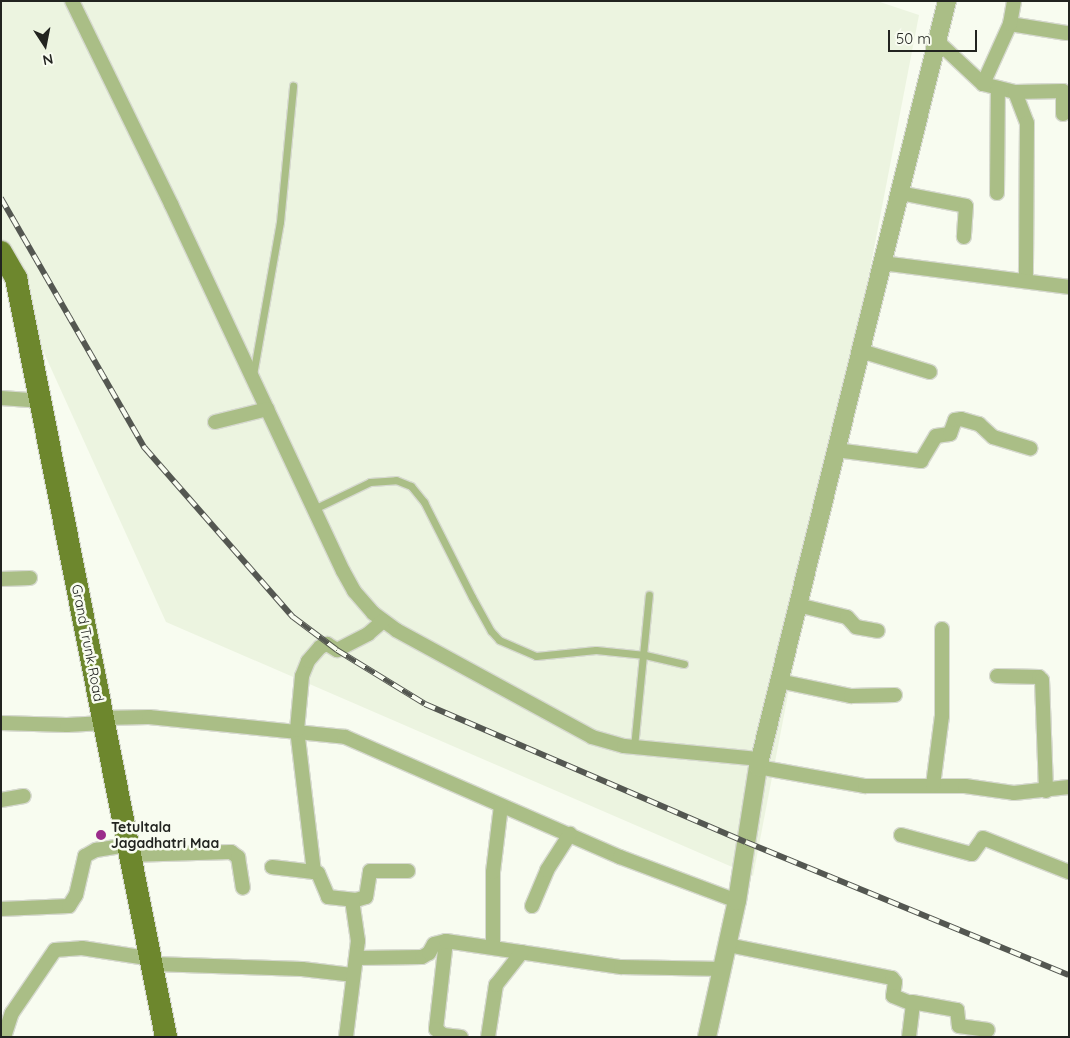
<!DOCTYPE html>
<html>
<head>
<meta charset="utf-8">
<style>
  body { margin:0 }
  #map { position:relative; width:1070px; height:1038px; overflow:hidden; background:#f8fcf0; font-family:Quicksand,sans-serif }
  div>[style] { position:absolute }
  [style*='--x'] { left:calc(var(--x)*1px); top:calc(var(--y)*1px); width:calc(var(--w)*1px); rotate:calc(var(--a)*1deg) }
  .built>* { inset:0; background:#ecf4e0 }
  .roads { filter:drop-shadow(1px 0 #d6d9cf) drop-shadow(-1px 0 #d6d9cf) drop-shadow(0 1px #d6d9cf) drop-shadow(0 -1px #d6d9cf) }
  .service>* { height:7px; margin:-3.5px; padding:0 3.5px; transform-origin:3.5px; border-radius:3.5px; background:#aabe86 }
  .minor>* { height:14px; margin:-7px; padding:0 7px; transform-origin:7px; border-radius:7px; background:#aabe86 }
  .tertiary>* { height:18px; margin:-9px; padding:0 9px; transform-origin:9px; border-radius:9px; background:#aabe86 }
  .primary>* { height:22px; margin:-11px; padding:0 11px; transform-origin:11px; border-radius:11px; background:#6d872d }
  .rail>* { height:5.5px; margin-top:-2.75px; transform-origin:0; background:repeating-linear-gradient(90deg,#f8fcf0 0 11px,#545751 0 22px); box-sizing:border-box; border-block:1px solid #545751 }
  .dots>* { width:14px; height:14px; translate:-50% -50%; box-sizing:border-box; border:2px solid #f8fcf0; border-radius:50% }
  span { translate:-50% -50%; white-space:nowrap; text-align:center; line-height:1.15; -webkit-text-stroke:5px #f8fcf0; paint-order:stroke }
  .street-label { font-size:14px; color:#222420 }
  .poi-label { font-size:14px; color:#222420; font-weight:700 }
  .left { translate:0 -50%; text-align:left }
  .frame { position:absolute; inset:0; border:2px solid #222420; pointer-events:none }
  .north { position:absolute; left:20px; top:20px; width:50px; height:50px; -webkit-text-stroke:4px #f8fcf0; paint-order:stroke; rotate:169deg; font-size:14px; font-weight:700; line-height:20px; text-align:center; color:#222420 }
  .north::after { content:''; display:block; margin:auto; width:18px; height:22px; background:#222420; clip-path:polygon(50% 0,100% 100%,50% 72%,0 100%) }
  .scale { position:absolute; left:888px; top:30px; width:89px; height:22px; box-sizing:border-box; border:2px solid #222420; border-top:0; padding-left:6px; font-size:15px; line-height:18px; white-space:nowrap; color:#222420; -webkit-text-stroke:4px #f8fcf0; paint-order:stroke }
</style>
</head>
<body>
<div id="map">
  <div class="built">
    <div style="clip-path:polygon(1px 1px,877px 1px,919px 15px,753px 876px,166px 622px,1px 258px)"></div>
  </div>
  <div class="roads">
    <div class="service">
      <div style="--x:253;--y:375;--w:155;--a:-80"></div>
      <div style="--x:280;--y:222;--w:137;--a:-84.5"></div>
      <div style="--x:314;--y:509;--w:62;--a:-25.7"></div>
      <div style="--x:370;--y:482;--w:26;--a:-4"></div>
      <div style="--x:396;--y:480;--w:16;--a:22"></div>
      <div style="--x:411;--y:486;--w:21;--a:51"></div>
      <div style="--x:424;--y:502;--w:106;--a:63.2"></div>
      <div style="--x:472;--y:597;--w:39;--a:61"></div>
      <div style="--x:491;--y:631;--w:12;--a:48"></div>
      <div style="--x:499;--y:640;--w:40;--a:23.4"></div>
      <div style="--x:536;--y:656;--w:60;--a:-5.7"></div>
      <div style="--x:596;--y:650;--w:49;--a:5.8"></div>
      <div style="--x:645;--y:655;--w:40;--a:13"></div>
      <div style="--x:634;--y:747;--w:153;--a:-84.4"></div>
    </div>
    <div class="minor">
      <div style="--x:72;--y:1;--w:226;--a:64"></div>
      <div style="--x:171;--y:204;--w:405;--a:64.9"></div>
      <div style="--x:343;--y:571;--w:23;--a:61"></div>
      <div style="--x:354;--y:591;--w:29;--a:49"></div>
      <div style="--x:373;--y:613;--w:29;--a:36"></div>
      <div style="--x:396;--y:630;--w:223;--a:28.6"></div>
      <div style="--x:592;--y:737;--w:33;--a:16"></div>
      <div style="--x:624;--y:746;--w:137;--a:5.5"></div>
      <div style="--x:1010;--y:24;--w:57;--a:9.1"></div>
      <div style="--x:937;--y:41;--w:63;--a:43.1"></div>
      <div style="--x:983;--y:84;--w:33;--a:14"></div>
      <div style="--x:1015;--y:92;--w:48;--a:-1.2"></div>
      <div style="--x:1063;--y:91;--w:23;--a:90"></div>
      <div style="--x:983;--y:84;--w:66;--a:-65.8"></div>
      <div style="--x:1010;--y:24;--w:23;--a:-80"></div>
      <div style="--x:1015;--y:92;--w:33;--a:69"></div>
      <div style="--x:1027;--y:123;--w:158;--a:90.4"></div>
      <div style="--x:900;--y:193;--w:67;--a:11.1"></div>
      <div style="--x:966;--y:206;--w:31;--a:94"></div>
      <div style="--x:997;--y:193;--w:105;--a:-89.5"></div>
      <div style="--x:882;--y:263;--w:189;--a:7.3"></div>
      <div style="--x:861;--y:351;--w:72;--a:16.9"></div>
      <div style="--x:1;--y:398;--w:39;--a:4"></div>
      <div style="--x:215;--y:422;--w:54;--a:-14"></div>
      <div style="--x:836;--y:450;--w:86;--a:7.4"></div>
      <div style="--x:921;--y:461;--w:29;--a:-59"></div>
      <div style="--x:936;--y:436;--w:14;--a:-8"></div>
      <div style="--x:950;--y:434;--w:15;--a:-70"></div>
      <div style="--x:955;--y:420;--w:6;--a:-9"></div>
      <div style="--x:961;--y:419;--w:19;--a:16"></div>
      <div style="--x:979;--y:424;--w:19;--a:43"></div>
      <div style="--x:993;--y:437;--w:39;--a:17"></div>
      <div style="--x:1;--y:579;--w:29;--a:-2"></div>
      <div style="--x:798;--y:605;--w:50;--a:13.8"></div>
      <div style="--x:847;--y:617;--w:13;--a:48"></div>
      <div style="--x:856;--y:627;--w:22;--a:10"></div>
      <div style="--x:997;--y:676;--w:42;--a:1.4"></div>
      <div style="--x:1039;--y:677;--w:4;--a:45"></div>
      <div style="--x:1042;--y:680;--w:111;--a:87.9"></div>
      <div style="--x:779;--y:681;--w:74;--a:11.8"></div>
      <div style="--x:851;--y:696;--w:44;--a:-1.3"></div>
      <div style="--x:103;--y:718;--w:46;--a:-1.2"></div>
      <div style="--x:149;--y:717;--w:197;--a:5.8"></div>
      <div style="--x:345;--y:737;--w:300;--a:23.6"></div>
      <div style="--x:620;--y:857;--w:125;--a:20.6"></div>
      <div style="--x:1;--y:723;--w:66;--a:1.7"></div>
      <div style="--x:67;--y:725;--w:37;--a:-3"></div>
      <div style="--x:758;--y:767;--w:109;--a:10.1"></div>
      <div style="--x:865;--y:786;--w:100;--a:0"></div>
      <div style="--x:965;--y:786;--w:49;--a:8.1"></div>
      <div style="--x:1014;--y:793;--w:55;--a:-6.2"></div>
      <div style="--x:933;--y:785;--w:70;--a:-82.6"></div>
      <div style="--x:942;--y:716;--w:87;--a:-90"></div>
      <div style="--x:1;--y:800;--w:23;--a:-10"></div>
      <div style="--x:901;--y:835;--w:73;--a:15"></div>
      <div style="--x:972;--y:854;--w:19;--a:-55"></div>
      <div style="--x:983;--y:838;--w:92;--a:21.6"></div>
      <div style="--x:128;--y:855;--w:103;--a:-1.7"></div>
      <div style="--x:231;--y:852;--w:9;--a:36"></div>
      <div style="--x:238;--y:857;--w:31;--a:81"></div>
      <div style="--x:272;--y:867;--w:42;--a:6.8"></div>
      <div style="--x:314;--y:872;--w:4;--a:14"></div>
      <div style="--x:318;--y:873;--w:26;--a:67"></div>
      <div style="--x:328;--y:897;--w:28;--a:6"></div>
      <div style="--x:356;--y:900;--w:10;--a:-17"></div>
      <div style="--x:366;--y:897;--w:26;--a:-81"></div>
      <div style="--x:370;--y:871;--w:38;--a:0"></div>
      <div style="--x:314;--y:872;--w:143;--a:-96.8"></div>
      <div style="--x:297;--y:730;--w:54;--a:-84.7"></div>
      <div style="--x:302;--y:676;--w:16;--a:-68"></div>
      <div style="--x:308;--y:661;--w:18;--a:-49"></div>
      <div style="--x:320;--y:647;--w:8;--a:-23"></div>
      <div style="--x:327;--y:644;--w:12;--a:31"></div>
      <div style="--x:337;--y:650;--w:35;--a:-27"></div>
      <div style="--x:368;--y:634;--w:20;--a:-41"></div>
      <div style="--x:532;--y:906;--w:39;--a:-67"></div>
      <div style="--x:547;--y:870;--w:43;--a:-57.4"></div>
      <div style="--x:1;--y:909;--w:68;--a:-2.5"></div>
      <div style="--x:69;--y:906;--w:13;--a:-58"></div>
      <div style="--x:76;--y:895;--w:40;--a:-77"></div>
      <div style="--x:85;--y:856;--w:13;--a:-29"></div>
      <div style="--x:96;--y:850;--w:30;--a:-9"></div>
      <div style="--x:446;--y:941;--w:89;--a:96.5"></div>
      <div style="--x:436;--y:1029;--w:9;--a:41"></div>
      <div style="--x:443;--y:1035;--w:18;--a:6"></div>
      <div style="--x:728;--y:945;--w:167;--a:11.4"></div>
      <div style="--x:892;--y:978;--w:5;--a:53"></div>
      <div style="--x:895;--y:982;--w:14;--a:98"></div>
      <div style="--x:893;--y:996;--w:22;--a:22"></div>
      <div style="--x:913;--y:1004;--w:33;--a:97"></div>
      <div style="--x:493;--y:947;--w:75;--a:-90"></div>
      <div style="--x:493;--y:872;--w:66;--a:-83.1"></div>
      <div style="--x:357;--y:958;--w:65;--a:-0.9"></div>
      <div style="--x:422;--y:957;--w:8;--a:-30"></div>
      <div style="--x:429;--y:953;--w:10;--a:-61"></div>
      <div style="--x:434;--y:944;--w:12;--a:-14"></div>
      <div style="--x:446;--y:941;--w:177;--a:8.5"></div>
      <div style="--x:621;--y:967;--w:102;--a:1.1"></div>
      <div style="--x:154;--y:964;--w:148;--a:1.9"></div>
      <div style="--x:302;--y:969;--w:50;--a:6.8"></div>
      <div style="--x:912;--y:1002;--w:46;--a:10.1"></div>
      <div style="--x:957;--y:1010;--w:16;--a:83"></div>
      <div style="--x:959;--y:1026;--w:29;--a:8"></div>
      <div style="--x:4;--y:1037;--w:25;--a:-72"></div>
      <div style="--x:12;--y:1013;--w:76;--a:-55.7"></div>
      <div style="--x:55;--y:950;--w:27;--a:-4"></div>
      <div style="--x:82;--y:948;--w:72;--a:8.8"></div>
      <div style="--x:346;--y:1037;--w:97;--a:-82.9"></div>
      <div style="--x:358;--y:941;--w:41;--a:-98.3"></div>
      <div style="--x:488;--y:1037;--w:53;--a:-81.3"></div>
      <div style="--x:496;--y:985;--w:42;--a:-51.8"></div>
    </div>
    <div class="tertiary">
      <div style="--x:707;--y:1037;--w:139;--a:-77.6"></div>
      <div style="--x:737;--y:901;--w:136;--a:-81.1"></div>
      <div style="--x:758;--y:767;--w:789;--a:-76.14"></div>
    </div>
    <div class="primary">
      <div style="--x:1;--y:252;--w:30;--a:60"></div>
      <div style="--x:16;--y:278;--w:774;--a:78.82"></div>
    </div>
  </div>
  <div class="rail">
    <div style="--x:1;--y:198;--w:289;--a:60.1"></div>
    <div style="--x:145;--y:448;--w:225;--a:48.8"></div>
    <div style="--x:293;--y:617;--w:55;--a:36.9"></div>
    <div style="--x:337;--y:650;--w:103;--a:31.5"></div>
    <div style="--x:425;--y:704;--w:349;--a:23.3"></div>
    <div style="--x:746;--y:842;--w:349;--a:22.4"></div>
  </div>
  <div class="dots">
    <div style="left:101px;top:835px;background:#9b2c8b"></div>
  </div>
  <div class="street-label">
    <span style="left:88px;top:643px;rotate:79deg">Grand Trunk Road</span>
  </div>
  <div class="poi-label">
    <span class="left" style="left:111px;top:835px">Tetultala<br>Jagadhatri Maa</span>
  </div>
  <div class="frame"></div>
  <div class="north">N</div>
  <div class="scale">50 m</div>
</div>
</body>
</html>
